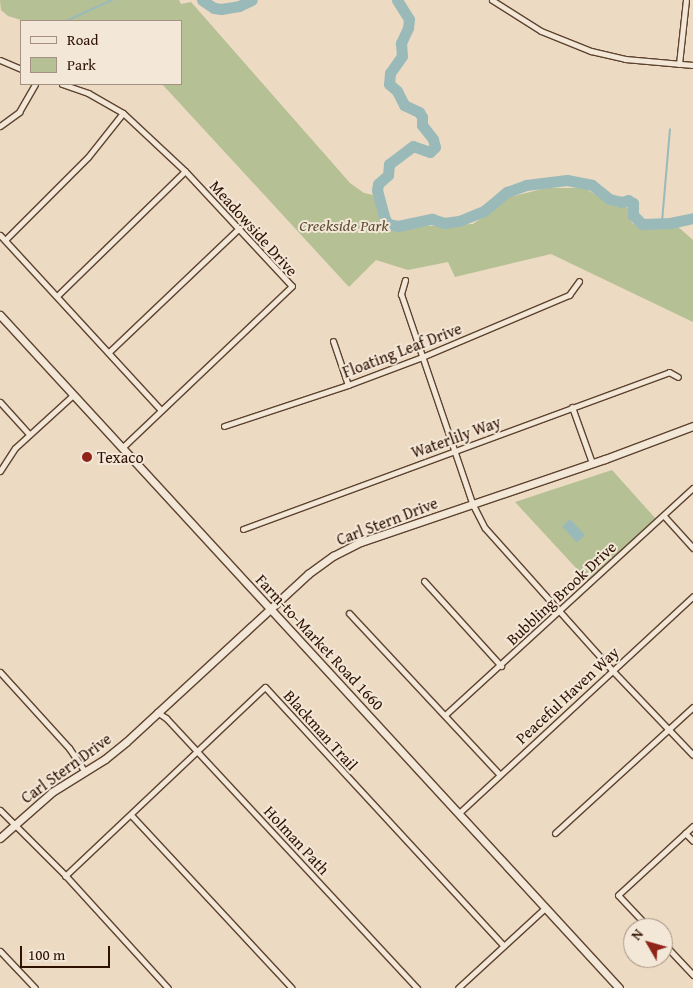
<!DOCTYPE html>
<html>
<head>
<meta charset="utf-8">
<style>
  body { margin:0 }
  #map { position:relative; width:693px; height:988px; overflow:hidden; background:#ecdac2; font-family:"Gentium Book Plus",serif }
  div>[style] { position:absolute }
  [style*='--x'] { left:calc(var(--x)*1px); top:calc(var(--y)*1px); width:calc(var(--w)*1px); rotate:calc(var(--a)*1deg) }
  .green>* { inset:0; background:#b5c095 }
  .water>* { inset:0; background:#9ababa; transform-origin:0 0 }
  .stream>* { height:2px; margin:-1px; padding:0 1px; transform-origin:1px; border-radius:1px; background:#9ababa }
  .river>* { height:11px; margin:-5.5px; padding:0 5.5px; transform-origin:5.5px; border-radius:5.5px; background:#9ababa }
  .roads { filter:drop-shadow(1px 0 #5e4330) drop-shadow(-1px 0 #5e4330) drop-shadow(0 1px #5e4330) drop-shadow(0 -1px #5e4330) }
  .street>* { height:5px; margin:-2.5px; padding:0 2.5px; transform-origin:2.5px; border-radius:2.5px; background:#f3e7d7 }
  .secondary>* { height:7px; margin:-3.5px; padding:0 3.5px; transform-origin:3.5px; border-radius:3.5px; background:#f3e7d7 }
  .dots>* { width:14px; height:14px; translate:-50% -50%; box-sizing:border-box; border:2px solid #f3e7d7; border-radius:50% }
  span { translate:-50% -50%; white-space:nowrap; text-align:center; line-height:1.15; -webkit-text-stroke:4px #f3e7d7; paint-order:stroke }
  .park-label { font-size:16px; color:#5d4e34; font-style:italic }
  .street-label { font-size:16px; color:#2e1100 }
  .poi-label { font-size:16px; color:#2e1100 }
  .left { translate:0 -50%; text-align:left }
  .legend { position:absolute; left:20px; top:20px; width:162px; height:65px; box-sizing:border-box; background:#f3e7d7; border:1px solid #a49181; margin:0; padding:6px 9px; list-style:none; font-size:15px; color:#2e1100 }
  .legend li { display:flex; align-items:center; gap:10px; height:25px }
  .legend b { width:25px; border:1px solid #a49181 }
  .north { position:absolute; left:623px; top:918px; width:50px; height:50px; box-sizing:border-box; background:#f3e7d7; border:1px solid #a49181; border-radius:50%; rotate:308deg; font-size:14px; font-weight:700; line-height:20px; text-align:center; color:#2e1100 }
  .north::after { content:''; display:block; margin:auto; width:18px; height:22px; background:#8f2418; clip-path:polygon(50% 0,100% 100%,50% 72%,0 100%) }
  .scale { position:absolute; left:20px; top:946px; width:90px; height:22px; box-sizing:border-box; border:2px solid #2e1100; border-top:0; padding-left:6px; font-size:15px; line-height:18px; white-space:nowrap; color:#2e1100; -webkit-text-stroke:4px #f3e7d7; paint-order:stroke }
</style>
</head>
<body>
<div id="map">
  <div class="green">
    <div style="clip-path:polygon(0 0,179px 0,181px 4px,191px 2px,350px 183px,364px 193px,373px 195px,386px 228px,473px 224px,510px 197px,546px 188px,584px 188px,617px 207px,627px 206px,632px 223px,644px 228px,676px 225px,693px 240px,693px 322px,551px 254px,455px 277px,448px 262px,408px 270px,376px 260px,349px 287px,162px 84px,181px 84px,181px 21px,24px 21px,8px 16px,1px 10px)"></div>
    <div style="clip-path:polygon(612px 470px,656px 519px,588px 581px,515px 502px)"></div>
  </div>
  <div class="water">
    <div style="left:570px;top:519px;width:22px;height:11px;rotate:47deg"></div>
  </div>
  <div class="stream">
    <div style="--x:66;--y:21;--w:51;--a:-24.5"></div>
    <div style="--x:662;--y:222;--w:93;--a:-85.1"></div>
  </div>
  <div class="river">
    <div style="--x:202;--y:0;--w:14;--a:34"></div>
    <div style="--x:214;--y:8;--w:7;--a:8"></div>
    <div style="--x:221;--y:9;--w:18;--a:-9"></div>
    <div style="--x:239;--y:6;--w:14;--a:-25"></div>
    <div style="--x:397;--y:0;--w:22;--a:58"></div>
    <div style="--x:409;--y:19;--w:9;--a:96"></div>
    <div style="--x:408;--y:28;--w:17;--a:115"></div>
    <div style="--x:401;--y:43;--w:13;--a:86"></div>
    <div style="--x:402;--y:56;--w:21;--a:125"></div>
    <div style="--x:390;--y:73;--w:11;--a:95"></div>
    <div style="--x:389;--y:84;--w:11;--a:41"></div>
    <div style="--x:397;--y:91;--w:16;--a:63"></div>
    <div style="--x:404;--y:105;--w:17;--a:25"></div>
    <div style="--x:419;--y:112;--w:6;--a:59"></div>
    <div style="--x:422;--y:117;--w:8;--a:90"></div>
    <div style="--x:422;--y:125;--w:18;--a:52"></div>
    <div style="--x:433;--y:139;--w:8;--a:76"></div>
    <div style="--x:435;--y:147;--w:7;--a:135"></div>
    <div style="--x:430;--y:152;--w:18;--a:-161"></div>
    <div style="--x:413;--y:146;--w:30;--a:143"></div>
    <div style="--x:389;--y:164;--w:11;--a:95"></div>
    <div style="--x:388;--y:175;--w:13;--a:138"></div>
    <div style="--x:378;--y:184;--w:6;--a:99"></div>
    <div style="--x:377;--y:190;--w:30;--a:75"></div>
    <div style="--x:385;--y:219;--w:6;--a:59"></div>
    <div style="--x:388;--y:224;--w:10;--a:11"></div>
    <div style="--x:398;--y:226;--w:35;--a:-12"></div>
    <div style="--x:432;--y:219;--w:13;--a:18"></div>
    <div style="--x:444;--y:223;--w:15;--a:-8"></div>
    <div style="--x:459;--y:221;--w:27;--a:-22"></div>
    <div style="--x:484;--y:211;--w:30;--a:-40"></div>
    <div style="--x:507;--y:192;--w:20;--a:-20"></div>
    <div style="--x:526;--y:185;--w:41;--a:-7"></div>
    <div style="--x:567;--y:180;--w:25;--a:11"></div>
    <div style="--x:592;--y:185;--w:22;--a:39"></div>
    <div style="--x:609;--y:199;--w:13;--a:13"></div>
    <div style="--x:622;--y:202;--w:6;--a:-18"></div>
    <div style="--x:628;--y:200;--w:6;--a:31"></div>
    <div style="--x:633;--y:203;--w:12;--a:90"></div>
    <div style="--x:633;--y:215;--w:13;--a:45"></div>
    <div style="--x:642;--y:224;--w:28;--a:-2"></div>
    <div style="--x:670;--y:223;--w:24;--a:-12"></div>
  </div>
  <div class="roads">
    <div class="street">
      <div style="--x:492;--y:0;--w:58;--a:32.3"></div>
      <div style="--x:541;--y:31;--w:54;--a:21.8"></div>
      <div style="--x:591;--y:51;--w:35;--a:13"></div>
      <div style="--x:625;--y:59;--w:68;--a:5"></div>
      <div style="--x:0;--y:60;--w:23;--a:23"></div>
      <div style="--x:679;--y:64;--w:64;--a:-83.8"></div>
      <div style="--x:62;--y:84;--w:28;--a:19"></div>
      <div style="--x:88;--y:93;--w:40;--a:29.7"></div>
      <div style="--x:123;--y:113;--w:85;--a:43.1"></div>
      <div style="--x:185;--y:171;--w:157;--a:47.1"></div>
      <div style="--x:292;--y:286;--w:233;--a:136.4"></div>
      <div style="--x:0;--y:126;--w:24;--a:-36"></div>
      <div style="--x:19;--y:112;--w:32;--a:-60"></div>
      <div style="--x:0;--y:235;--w:238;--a:47.4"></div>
      <div style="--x:5;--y:240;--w:117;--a:-45"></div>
      <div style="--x:88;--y:157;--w:56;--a:-51.5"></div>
      <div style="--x:405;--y:280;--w:15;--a:106"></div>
      <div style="--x:401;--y:294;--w:221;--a:71.2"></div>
      <div style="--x:472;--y:503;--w:28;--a:63"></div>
      <div style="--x:485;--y:528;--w:191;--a:48.2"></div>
      <div style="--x:612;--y:670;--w:117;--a:46.4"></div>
      <div style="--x:58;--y:295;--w:177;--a:-44.3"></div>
      <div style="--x:333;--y:341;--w:46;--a:71.2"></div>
      <div style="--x:109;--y:352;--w:180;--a:-43.6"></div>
      <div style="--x:0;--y:402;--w:43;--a:47.8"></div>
      <div style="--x:572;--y:407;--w:59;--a:70.3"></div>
      <div style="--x:224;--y:426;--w:131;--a:-18.3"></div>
      <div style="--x:348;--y:385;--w:79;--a:-20.7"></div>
      <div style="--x:422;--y:357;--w:160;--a:-22.9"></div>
      <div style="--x:569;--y:295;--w:17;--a:-54"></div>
      <div style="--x:0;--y:471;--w:27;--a:-57"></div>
      <div style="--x:15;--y:448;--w:79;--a:-42.4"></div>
      <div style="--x:664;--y:516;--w:43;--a:47.8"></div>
      <div style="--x:243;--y:529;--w:454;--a:-20.2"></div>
      <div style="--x:669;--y:372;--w:10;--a:29"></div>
      <div style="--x:424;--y:581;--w:115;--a:47.8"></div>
      <div style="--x:349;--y:613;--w:220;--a:47"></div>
      <div style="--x:0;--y:672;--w:103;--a:47.8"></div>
      <div style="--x:69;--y:748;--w:29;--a:56"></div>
      <div style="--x:157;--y:712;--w:11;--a:34"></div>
      <div style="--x:166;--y:718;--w:369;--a:47.1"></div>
      <div style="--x:445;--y:715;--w:336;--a:-42.5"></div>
      <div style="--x:0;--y:810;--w:92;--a:45"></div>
      <div style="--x:65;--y:875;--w:153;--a:47.7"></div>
      <div style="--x:459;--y:813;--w:319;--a:-42.8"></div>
      <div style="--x:131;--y:815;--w:236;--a:47.1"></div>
      <div style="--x:555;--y:833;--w:187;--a:-42.4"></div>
      <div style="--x:685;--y:833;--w:11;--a:45"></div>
      <div style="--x:65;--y:876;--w:275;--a:-43.4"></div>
      <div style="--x:265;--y:687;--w:352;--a:47.3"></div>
      <div style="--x:649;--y:928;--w:45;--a:-133.2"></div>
      <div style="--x:618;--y:895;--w:102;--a:-42.6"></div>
      <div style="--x:663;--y:943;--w:44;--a:46.8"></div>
      <div style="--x:0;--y:951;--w:51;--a:46.6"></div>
      <div style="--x:458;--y:988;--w:118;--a:-42.6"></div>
    </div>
    <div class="secondary">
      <div style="--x:0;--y:315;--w:914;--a:47.39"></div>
      <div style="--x:0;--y:838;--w:69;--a:-41.5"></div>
      <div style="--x:52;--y:792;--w:62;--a:-31.9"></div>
      <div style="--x:105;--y:759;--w:27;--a:-39"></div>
      <div style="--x:126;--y:742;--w:248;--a:-42.7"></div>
      <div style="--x:308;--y:574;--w:31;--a:-36"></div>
      <div style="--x:333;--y:556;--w:31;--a:-27"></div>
      <div style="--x:361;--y:542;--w:258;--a:-18.8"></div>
      <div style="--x:605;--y:459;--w:94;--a:-20.6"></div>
    </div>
  </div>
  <div class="dots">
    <div style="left:87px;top:457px;background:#8f2418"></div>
  </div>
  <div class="park-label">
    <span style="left:344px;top:225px">Creekside Park</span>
  </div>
  <div class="street-label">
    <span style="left:254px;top:228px;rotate:48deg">Meadowside Drive</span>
    <span style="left:402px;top:350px;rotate:-21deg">Floating Leaf Drive</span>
    <span style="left:456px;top:437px;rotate:-20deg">Waterlily Way</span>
    <span style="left:387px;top:521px;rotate:-21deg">Carl Stern Drive</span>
    <span style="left:561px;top:593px;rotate:-43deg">Bubbling Brook Drive</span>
    <span style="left:320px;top:642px;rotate:47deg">Farm-to-Market Road 1660</span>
    <span style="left:567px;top:695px;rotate:-43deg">Peaceful Haven Way</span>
    <span style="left:321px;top:730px;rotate:48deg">Blackman Trail</span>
    <span style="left:66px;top:768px;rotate:-36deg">Carl Stern Drive</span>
    <span style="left:297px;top:840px;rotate:47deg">Holman Path</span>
  </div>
  <div class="poi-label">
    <span class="left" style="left:97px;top:457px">Texaco</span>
  </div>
  <ul class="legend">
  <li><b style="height:6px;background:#f3e7d7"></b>Road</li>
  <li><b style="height:14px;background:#b5c095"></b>Park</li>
  </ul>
  <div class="north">N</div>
  <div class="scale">100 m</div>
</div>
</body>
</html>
